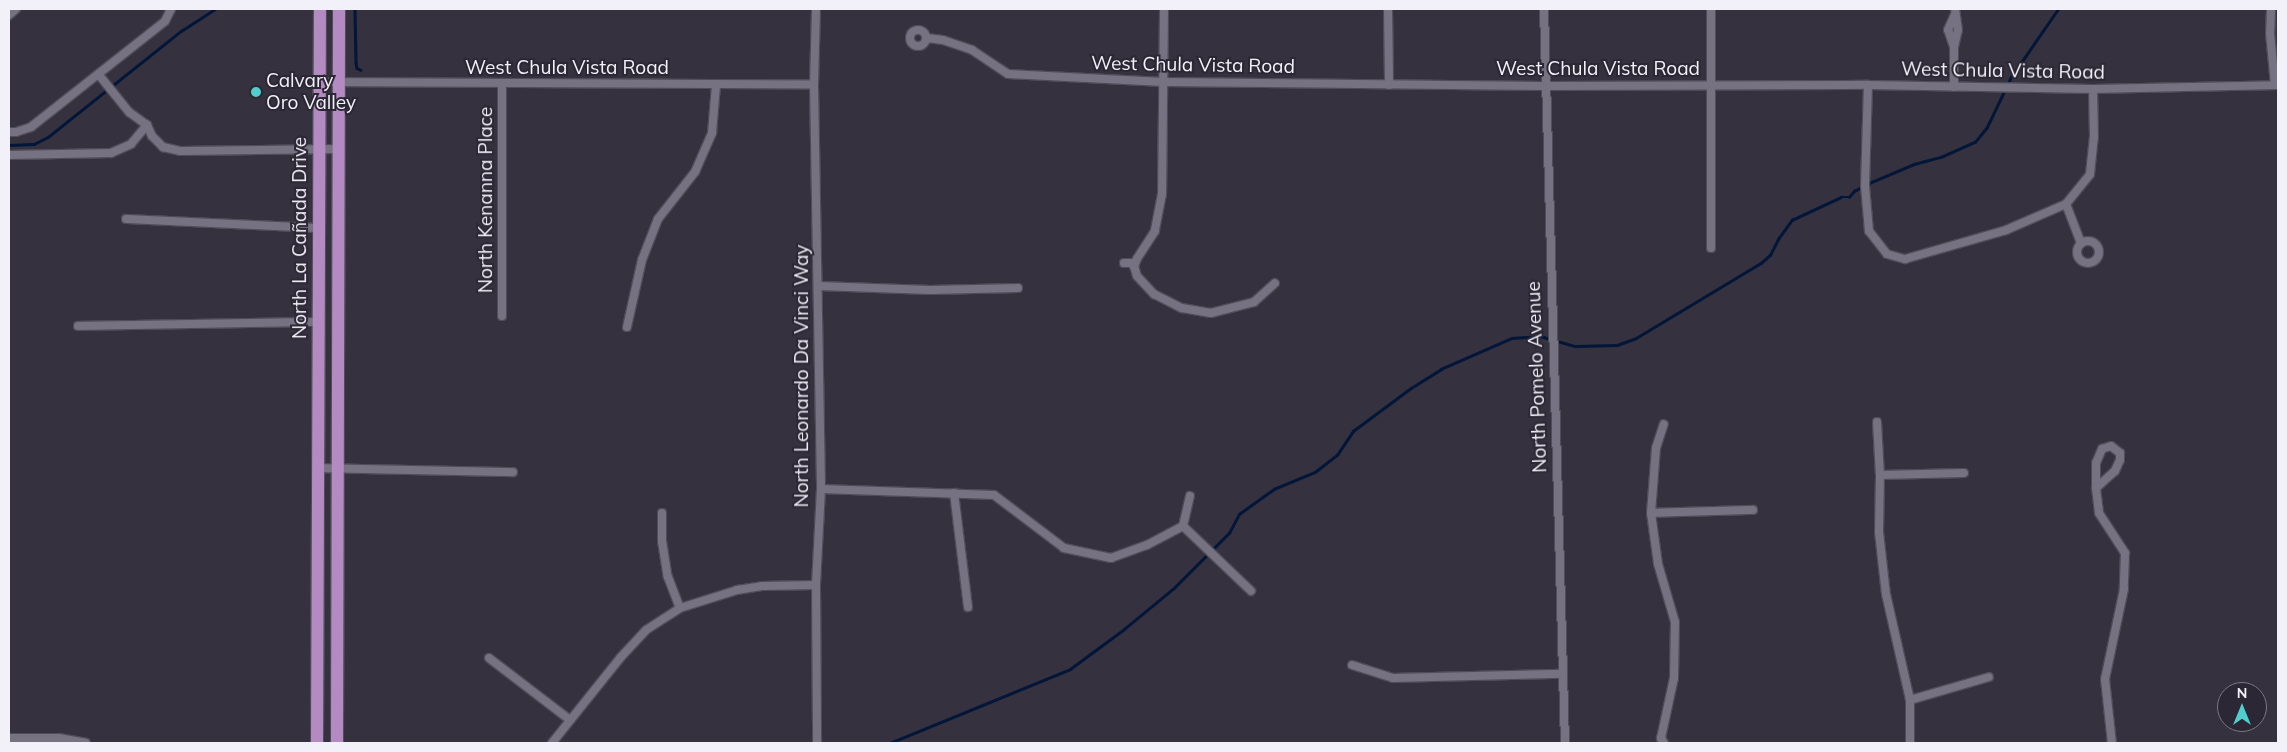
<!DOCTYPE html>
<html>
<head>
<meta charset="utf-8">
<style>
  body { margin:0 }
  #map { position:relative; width:2287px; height:752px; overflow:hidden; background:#35313e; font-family:Mulish,sans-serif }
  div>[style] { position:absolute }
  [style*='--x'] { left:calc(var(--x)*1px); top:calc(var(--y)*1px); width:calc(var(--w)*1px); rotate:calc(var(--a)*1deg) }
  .stream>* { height:2.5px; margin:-1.25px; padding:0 1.25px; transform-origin:1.25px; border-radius:1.25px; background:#011638 }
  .roads { filter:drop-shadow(1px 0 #4f4d58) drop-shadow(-1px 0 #4f4d58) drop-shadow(0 1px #4f4d58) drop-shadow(0 -1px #4f4d58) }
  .street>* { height:8px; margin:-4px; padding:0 4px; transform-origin:4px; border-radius:4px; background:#767281 }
  .street>.ring { margin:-4px; padding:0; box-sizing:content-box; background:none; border:8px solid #767281; border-radius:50% }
  .primary>* { height:12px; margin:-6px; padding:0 6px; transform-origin:6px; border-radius:6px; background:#b38bc2 }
  .dots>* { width:14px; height:14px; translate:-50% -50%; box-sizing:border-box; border:2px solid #2b2734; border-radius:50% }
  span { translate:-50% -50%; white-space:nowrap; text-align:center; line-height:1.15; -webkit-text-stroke:4px #2b2734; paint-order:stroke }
  .street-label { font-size:19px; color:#f2f0f9 }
  .poi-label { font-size:19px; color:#f2f0f9 }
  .left { translate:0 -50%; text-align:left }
  .frame { position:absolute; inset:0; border:10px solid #f2f0f9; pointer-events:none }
  .north { position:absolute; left:2217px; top:682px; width:50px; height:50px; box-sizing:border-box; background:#2b2734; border:1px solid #7b7783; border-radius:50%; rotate:0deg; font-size:14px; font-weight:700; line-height:20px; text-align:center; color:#f2f0f9 }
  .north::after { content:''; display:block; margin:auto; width:18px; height:22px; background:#52cdce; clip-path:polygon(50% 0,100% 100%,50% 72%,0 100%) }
</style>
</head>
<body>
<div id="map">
  <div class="stream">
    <div style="--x:355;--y:9;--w:54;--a:88.9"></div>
    <div style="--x:356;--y:63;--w:5;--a:79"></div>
    <div style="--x:357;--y:68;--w:4;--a:27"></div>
    <div style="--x:9;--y:145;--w:25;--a:-2"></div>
    <div style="--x:34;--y:144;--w:16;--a:-27"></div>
    <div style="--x:48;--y:137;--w:170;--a:-38.6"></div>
    <div style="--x:181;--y:31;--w:40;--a:-32.9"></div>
    <div style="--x:1867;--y:184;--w:51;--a:-23.1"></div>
    <div style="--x:1914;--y:164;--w:28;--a:-15"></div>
    <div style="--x:1941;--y:157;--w:37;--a:-24"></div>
    <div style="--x:1975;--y:142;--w:19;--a:-51"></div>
    <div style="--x:1987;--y:127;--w:55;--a:-64.4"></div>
    <div style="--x:2011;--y:77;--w:83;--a:-55.3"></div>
    <div style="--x:890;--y:743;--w:195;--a:-22.3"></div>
    <div style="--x:1070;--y:669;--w:66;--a:-36.3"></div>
    <div style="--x:1123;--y:630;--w:66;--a:-39.5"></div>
    <div style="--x:1174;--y:588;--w:78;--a:-45"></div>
    <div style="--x:1229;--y:533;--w:21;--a:-62"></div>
    <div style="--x:1239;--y:514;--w:43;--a:-35.5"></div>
    <div style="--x:1274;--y:489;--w:44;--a:-22.5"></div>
    <div style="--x:1315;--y:472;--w:28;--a:-38"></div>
    <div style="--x:1337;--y:455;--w:29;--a:-56"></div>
    <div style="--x:1353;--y:431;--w:72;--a:-36.6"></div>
    <div style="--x:1411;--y:388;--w:36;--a:-32"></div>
    <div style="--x:1441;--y:369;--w:77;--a:-23.6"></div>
    <div style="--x:1512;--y:338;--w:28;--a:-4"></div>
    <div style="--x:1540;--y:336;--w:37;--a:16"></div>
    <div style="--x:1576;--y:346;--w:41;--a:-1.4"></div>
    <div style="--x:1617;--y:345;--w:20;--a:-20"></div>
    <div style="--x:1636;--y:338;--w:146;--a:-31"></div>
    <div style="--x:1761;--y:263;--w:12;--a:-42"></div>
    <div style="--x:1770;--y:255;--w:18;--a:-63"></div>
    <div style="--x:1778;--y:239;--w:24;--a:-54"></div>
    <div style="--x:1792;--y:220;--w:54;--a:-25.1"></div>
    <div style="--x:1841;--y:197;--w:8;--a:0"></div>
    <div style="--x:1849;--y:197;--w:8;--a:-50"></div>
    <div style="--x:1854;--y:191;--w:9;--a:-27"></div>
  </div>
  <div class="roads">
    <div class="street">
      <div style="--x:816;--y:9;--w:76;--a:91.5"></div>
      <div style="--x:814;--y:85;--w:404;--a:89"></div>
      <div style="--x:821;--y:489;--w:96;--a:93"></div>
      <div style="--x:816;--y:585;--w:158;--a:89.6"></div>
      <div style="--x:1164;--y:9;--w:185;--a:90.6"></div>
      <div style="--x:1162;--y:194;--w:38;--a:101"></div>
      <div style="--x:1155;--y:231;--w:33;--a:123"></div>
      <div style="--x:1137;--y:259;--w:8;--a:113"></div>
      <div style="--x:1134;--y:266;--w:10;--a:73"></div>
      <div style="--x:1137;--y:276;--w:25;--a:47"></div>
      <div style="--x:1154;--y:294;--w:31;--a:27"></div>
      <div style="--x:1182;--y:308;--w:29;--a:10"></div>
      <div style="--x:1211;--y:313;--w:44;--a:-14.3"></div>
      <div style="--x:1254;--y:302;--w:28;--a:-42"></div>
      <div style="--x:1388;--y:9;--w:76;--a:89.2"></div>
      <div style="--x:1544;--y:9;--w:734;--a:88.36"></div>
      <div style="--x:1711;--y:9;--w:239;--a:90"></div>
      <div style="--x:2271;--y:9;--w:24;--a:92"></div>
      <div style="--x:2270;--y:33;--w:52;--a:84.5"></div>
      <div style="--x:9;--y:15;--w:9;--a:-41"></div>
      <div class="ring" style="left:910px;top:30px;width:8px;height:8px"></div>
      <div style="--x:927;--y:38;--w:16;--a:7"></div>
      <div style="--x:943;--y:40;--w:31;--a:19"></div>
      <div style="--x:972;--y:50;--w:43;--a:33.7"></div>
      <div style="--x:1008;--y:74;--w:156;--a:2.9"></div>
      <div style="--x:1164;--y:82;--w:380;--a:0.6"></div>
      <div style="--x:1544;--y:86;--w:324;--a:-0.2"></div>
      <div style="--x:1868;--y:85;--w:225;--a:1"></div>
      <div style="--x:2093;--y:89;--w:185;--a:-1.2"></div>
      <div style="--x:1954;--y:47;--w:18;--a:-109"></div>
      <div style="--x:1948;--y:30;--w:17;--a:-66"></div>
      <div style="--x:99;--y:75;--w:48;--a:51"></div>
      <div style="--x:129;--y:112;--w:22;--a:36"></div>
      <div style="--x:320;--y:82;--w:494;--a:0.3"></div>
      <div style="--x:502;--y:84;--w:232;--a:90"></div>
      <div style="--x:1868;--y:85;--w:101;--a:91.7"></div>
      <div style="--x:1865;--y:186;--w:45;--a:84.9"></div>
      <div style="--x:1869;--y:231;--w:29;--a:52"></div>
      <div style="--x:1887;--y:254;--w:19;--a:16"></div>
      <div style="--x:1905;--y:259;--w:105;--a:-16"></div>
      <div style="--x:2006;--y:230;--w:65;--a:-23.4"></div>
      <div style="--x:2066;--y:204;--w:38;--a:-51"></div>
      <div style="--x:2090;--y:174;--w:37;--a:-84"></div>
      <div style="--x:2094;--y:137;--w:48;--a:-91.2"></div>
      <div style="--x:1954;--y:87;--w:40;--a:-90"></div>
      <div style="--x:1954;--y:47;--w:17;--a:-77"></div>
      <div style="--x:1958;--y:30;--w:21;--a:-98"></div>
      <div style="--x:147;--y:125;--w:12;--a:66"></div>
      <div style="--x:152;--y:136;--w:16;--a:45"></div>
      <div style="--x:163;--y:147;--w:17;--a:13"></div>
      <div style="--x:180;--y:151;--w:159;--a:-0.7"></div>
      <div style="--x:9;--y:132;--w:7;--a:0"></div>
      <div style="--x:16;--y:132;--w:16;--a:-18"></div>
      <div style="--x:31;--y:127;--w:171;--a:-38.3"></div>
      <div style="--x:165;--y:21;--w:13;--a:-63"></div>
      <div style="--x:9;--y:155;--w:102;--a:-1.1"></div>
      <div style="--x:111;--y:153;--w:22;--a:-24"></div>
      <div style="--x:131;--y:144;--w:25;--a:-50"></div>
      <div style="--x:2066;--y:204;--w:42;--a:69"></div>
      <div style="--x:126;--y:219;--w:193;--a:2.7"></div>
      <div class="ring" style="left:2077px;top:241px;width:14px;height:14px"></div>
      <div style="--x:1124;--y:263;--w:11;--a:0"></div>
      <div style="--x:819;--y:286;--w:111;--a:2.1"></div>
      <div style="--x:930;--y:290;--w:88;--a:-1.3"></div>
      <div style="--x:78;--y:326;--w:241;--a:-1"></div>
      <div style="--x:627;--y:327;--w:69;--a:-77.4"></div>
      <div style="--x:642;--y:260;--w:44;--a:-68.7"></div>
      <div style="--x:658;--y:219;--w:60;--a:-51.8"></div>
      <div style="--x:695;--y:172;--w:43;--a:-66.4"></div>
      <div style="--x:712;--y:133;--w:48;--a:-85.2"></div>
      <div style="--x:1877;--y:422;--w:53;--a:86.8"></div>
      <div style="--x:1880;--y:475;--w:57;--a:91"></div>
      <div style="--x:1879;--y:532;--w:62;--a:83.6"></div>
      <div style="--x:1886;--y:594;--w:109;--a:77.2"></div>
      <div style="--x:1910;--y:700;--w:43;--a:90"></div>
      <div style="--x:319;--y:468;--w:194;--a:1.2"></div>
      <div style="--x:1880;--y:475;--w:84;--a:-1.4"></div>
      <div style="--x:2096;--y:488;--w:25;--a:-42"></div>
      <div style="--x:2115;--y:471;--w:12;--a:-66"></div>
      <div style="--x:2120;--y:460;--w:7;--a:-90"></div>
      <div style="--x:2120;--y:453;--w:11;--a:-142"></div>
      <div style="--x:2111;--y:446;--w:9;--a:162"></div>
      <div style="--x:2102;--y:449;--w:15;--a:113"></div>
      <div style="--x:2096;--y:463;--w:25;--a:90"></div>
      <div style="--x:2096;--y:488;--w:25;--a:83"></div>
      <div style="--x:2099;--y:513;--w:48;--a:57"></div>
      <div style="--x:2125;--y:553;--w:36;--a:92"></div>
      <div style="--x:2124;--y:589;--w:92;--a:101.9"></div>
      <div style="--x:2105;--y:679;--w:64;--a:83.8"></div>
      <div style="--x:821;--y:489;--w:173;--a:2"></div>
      <div style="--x:994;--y:495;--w:88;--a:37.1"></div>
      <div style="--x:1064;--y:548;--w:48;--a:12"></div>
      <div style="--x:1111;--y:558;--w:38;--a:-20"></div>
      <div style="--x:1147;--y:545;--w:41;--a:-27.8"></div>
      <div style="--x:1183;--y:526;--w:31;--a:-77"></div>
      <div style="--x:954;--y:493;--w:115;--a:83"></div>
      <div style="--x:662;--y:513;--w:28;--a:90"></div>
      <div style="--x:662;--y:541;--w:36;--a:81"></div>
      <div style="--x:668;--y:577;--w:33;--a:69"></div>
      <div style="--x:1651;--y:513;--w:102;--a:-1.7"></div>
      <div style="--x:1183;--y:526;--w:94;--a:43.7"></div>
      <div style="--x:489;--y:658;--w:102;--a:37.4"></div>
      <div style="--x:1352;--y:665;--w:43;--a:17.6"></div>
      <div style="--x:1393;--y:678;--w:169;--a:-1.4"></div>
      <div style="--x:1910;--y:700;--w:82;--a:-16.2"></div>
      <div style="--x:9;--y:738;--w:50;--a:0"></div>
      <div style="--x:59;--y:738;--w:27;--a:10"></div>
      <div style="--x:552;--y:743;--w:109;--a:-51.3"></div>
      <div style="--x:620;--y:658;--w:38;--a:-47"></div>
      <div style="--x:646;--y:630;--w:40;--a:-32.9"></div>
      <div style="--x:680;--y:608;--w:60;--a:-17.5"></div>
      <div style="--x:737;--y:590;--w:25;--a:-9"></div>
      <div style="--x:762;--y:586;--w:54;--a:-1.1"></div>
      <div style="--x:1664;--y:743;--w:6;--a:-121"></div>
      <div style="--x:1661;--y:738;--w:61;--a:-77.8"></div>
      <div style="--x:1674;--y:678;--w:56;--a:-89"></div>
      <div style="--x:1675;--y:622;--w:60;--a:-106.3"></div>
      <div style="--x:1658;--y:564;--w:51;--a:-97.8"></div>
      <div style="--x:1651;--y:513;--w:65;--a:-85.6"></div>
      <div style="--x:1656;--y:448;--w:25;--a:-72"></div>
    </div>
    <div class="primary">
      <div style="--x:317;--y:743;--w:734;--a:-89.77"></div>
      <div style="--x:337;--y:743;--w:734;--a:-89.84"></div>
    </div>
  </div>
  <div class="dots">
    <div style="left:256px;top:92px;background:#52cdce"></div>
  </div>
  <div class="street-label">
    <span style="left:1193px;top:65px;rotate:1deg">West Chula Vista Road</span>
    <span style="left:567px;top:68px">West Chula Vista Road</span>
    <span style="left:1598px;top:69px">West Chula Vista Road</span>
    <span style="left:2003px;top:71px;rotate:1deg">West Chula Vista Road</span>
    <span style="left:486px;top:200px;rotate:-90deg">North Kenanna Place</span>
    <span style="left:300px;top:238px;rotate:-90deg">North La Cañada Drive</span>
    <span style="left:802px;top:376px;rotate:-90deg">North Leonardo Da Vinci Way</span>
    <span style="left:1537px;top:377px;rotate:-92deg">North Pomelo Avenue</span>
  </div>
  <div class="poi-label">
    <span class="left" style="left:266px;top:92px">Calvary<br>Oro Valley</span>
  </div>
  <div class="frame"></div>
  <div class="north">N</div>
</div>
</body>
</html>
